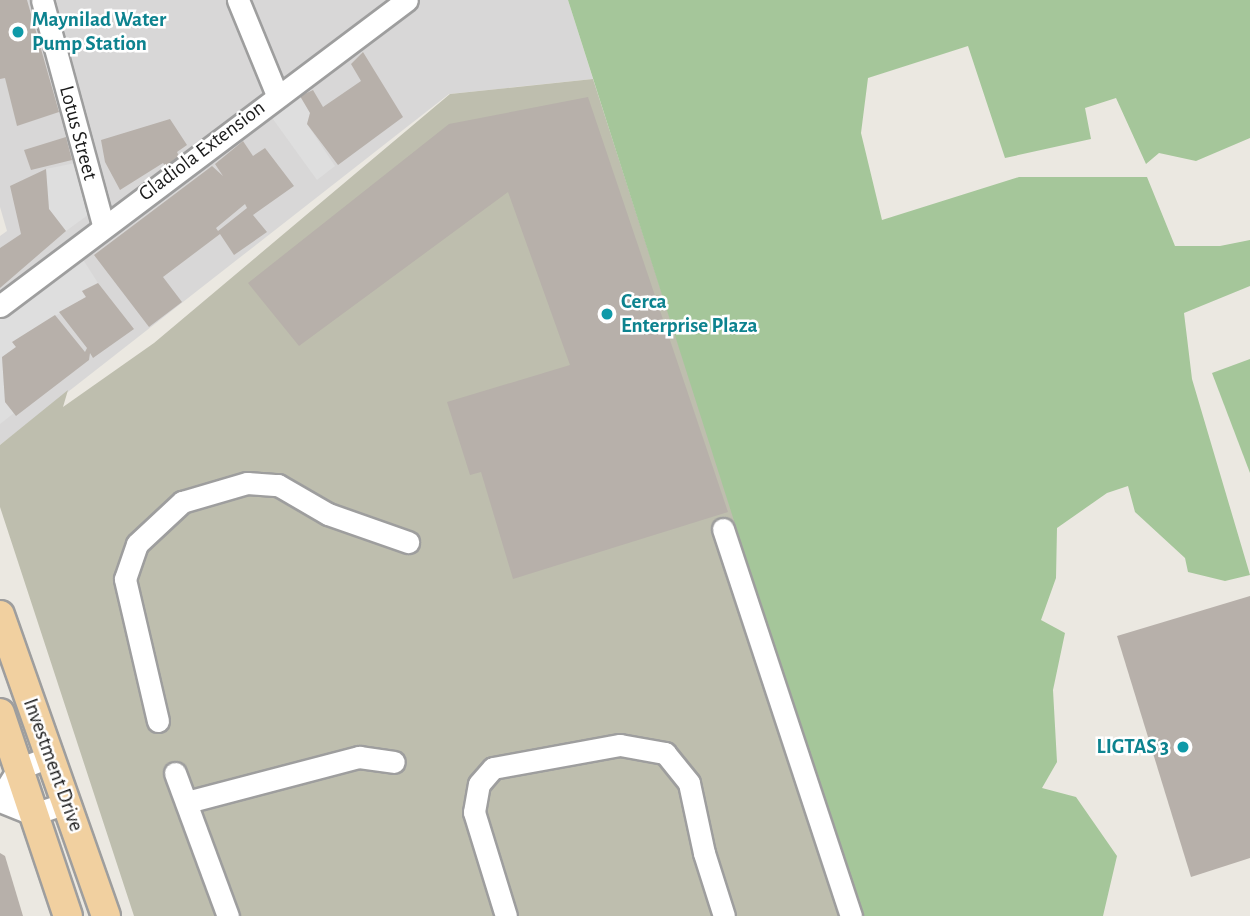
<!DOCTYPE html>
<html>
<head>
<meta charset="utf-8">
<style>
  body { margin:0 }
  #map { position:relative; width:1250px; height:916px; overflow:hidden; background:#ebe8e1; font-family:"Alegreya Sans",sans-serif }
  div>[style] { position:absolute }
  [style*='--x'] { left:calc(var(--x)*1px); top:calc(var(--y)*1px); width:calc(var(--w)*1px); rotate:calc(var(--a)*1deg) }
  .residential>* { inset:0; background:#d8d7d7 }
  .construction>* { inset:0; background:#bebeae }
  .forest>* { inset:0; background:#a5c69a }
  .parking>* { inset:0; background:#dedede }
  .building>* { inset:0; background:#b7b0aa }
  .roads { filter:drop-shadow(2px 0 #9e9e9e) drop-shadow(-2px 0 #9e9e9e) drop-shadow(0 2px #9e9e9e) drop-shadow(0 -2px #9e9e9e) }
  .minor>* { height:21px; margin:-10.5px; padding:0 10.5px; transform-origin:10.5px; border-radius:10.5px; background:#fff }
  .major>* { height:28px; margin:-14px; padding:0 14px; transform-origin:14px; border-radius:14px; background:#f1d0a0 }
  .dots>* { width:19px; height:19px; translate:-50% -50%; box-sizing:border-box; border:4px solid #fff; border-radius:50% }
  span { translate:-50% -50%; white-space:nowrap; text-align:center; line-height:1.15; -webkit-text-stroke:5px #fff; paint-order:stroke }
  .culture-label { font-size:21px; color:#0d838f; font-weight:700 }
  .left { translate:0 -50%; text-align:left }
  .right { translate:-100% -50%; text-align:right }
  .street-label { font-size:21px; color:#1a1a1a }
</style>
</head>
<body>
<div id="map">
  <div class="residential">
    <div style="clip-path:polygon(0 0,568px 0,593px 79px,449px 94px,0 445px,0 236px,7px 231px,0 207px)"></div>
  </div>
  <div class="construction">
    <div style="clip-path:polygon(593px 79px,863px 916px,134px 916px,0 507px,0 445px,68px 390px,63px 407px,154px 343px,450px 94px)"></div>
  </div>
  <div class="forest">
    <div style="clip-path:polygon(568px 0,1250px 0,1250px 138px,1196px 161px,1159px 153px,1146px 164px,1116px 98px,1085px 108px,1091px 139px,1005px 158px,968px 46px,868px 78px,861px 133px,882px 220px,1019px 177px,1147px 177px,1175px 246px,1220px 246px,1250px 240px,1250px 286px,1184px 313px,1192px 379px,1250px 575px,1225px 581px,1188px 572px,1185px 558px,1135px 512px,1128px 486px,1107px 493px,1057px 528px,1056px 578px,1041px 620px,1065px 633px,1053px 690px,1057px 762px,1042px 788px,1076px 797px,1117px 856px,1103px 916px,860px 916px)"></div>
    <div style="clip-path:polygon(1250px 359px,1250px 473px,1212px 373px)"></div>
  </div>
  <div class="parking">
    <div style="clip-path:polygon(300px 96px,310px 113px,307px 124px,335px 166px,317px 180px,270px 115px)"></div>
    <div style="clip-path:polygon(75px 163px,92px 212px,66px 231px,49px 209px,46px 169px)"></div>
    <div style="clip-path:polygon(82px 258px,98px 283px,82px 291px,86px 297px,13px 342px,16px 347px,2px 357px,5px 402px,14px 413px,0 424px,0 316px)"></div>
  </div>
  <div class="building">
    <div style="clip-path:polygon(0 0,27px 0,59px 112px,17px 126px,5px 78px,0 79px)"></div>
    <div style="clip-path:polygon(363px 52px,403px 117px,338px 165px,307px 124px,310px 113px,300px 96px,313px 90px,323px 107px,361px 81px,351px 64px)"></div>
    <div style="clip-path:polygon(588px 97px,728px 512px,513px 579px,481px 472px,470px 475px,447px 402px,570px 365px,508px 192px,299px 346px,248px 283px,449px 124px)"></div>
    <div style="clip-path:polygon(170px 119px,187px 145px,177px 152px,180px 158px,166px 167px,163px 163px,120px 190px,105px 162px,101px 140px)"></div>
    <div style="clip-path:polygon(66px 137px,72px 160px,31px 170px,24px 150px)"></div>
    <div style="clip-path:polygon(evenodd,243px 141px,253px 156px,265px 148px,294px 186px,253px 215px,267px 232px,234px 255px,220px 234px,163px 277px,182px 302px,149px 327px,94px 255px,212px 166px,223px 176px,215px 164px,243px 141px,245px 204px,247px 208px,218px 231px,216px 228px,245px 204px)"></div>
    <div style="clip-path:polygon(46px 169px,49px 209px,66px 231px,0 288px,0 248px,21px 234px,10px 186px)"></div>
    <div style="clip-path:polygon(98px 283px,134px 329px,93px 358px,90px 353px,89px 360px,16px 416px,5px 402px,2px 357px,16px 347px,12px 342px,55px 315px,85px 352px,87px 348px,59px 312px,86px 297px,82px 291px)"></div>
    <div style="clip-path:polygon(1250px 596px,1250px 858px,1191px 877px,1117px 636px)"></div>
    <div style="clip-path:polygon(0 853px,5px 856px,23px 916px,0 916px)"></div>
  </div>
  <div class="roads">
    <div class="minor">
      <div style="--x:42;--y:0;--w:233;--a:74.8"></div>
      <div style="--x:238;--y:0;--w:103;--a:67.7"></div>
      <div style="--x:0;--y:306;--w:509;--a:-36.94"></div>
      <div style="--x:723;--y:529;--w:408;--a:71.7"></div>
      <div style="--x:158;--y:721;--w:146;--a:-103.1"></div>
      <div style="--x:125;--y:579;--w:37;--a:-71"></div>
      <div style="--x:137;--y:544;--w:62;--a:-43"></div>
      <div style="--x:182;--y:502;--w:68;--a:-16.3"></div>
      <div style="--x:247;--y:483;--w:31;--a:4"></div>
      <div style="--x:278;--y:485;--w:58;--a:30.1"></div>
      <div style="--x:328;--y:514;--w:85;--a:19.3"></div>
      <div style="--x:175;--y:773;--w:153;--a:69.7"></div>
      <div style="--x:0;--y:798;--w:34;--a:-58"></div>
      <div style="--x:18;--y:769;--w:34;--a:-21"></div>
      <div style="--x:0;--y:801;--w:35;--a:22"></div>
      <div style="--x:33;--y:814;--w:36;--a:-18"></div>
      <div style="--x:187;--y:802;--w:178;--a:-14.7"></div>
      <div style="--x:359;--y:757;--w:35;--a:8"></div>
      <div style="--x:506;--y:916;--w:109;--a:-107.1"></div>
      <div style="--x:474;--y:812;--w:28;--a:-80"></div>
      <div style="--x:479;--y:784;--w:21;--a:-49"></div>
      <div style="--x:493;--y:768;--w:129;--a:-10.3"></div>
      <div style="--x:620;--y:745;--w:46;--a:10.1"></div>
      <div style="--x:665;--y:753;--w:38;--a:51"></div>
      <div style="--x:689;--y:783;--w:72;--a:77.9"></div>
      <div style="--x:704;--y:853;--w:66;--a:72.4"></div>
    </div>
    <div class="major">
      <div style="--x:0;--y:615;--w:319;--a:70.6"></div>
      <div style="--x:0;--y:713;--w:214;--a:71.5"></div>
    </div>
  </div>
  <div class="dots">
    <div style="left:18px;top:32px;background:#0f9aa8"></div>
    <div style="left:607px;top:314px;background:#0f9aa8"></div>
    <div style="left:1183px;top:747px;background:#0f9aa8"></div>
  </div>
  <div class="culture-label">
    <span class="left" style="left:32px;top:32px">Maynilad Water<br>Pump Station</span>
    <span class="left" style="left:621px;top:314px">Cerca<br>Enterprise Plaza</span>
    <span class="right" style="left:1169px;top:747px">LIGTAS 3</span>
  </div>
  <div class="street-label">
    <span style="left:78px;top:133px;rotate:75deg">Lotus Street</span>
    <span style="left:202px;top:151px;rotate:-37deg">Gladiola Extension</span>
    <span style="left:53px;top:765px;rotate:70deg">Investment Drive</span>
  </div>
</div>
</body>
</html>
